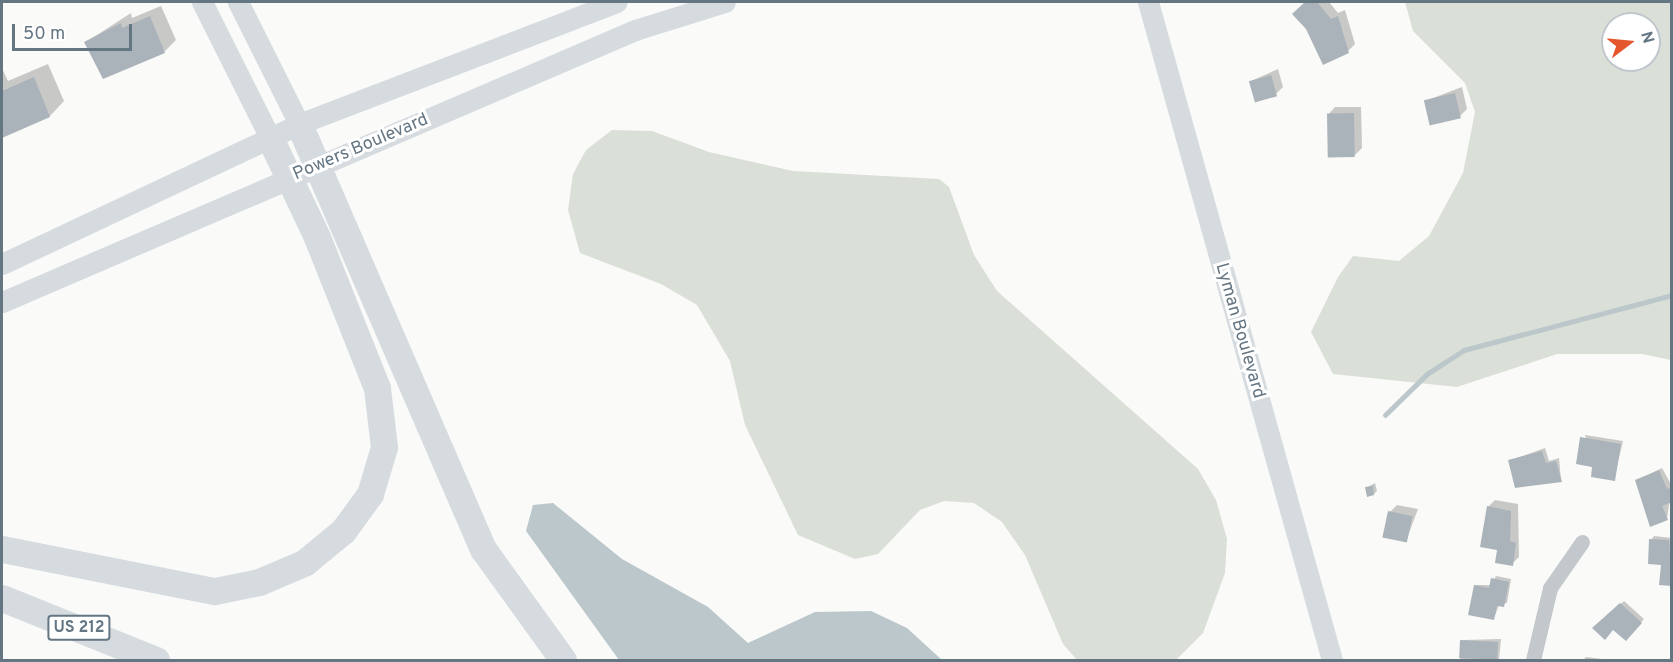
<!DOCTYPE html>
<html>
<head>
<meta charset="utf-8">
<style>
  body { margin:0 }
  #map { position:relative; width:1673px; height:662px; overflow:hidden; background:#fafaf8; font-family:Overpass,sans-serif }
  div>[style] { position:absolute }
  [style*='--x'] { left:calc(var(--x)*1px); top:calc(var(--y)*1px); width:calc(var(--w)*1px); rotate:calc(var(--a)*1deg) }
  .green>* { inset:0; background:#dadfd7 }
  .water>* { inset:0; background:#bbc7cb }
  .shadow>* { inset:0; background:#0003 }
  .stream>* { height:4.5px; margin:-2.25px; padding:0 2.25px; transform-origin:2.25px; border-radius:2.25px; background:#bbc7cb }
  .building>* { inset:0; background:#aab3b9; transform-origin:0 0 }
  .street>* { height:15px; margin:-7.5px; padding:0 7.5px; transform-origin:7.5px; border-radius:7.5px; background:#c3c8cc }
  .secondary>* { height:21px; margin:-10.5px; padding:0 10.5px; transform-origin:10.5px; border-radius:10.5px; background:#d6dbdf }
  .highway>* { height:27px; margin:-13.5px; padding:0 13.5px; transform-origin:13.5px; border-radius:13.5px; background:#d6dbdf }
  span { translate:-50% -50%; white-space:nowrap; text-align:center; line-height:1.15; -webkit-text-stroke:6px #fff; paint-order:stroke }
  .shield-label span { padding:2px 4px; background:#fff; border:2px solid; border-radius:4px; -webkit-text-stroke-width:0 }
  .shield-label { font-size:16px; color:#657683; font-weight:700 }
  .street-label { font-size:18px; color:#657683 }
  .frame { position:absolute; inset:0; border:3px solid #657683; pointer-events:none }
  .north { position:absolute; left:1601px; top:12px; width:60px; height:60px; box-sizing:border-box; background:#fff; border:2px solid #c1c8cd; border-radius:50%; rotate:74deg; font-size:16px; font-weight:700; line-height:24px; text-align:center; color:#657683 }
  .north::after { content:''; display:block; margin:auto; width:21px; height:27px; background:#e4572e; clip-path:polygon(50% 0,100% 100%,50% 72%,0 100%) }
  .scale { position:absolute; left:12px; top:24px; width:120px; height:27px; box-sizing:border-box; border:3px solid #657683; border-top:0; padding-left:8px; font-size:18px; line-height:21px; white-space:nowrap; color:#657683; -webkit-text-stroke:4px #fff; paint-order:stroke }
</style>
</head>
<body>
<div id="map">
  <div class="green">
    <div style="clip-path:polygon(evenodd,1405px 2px,1671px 2px,1671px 360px,1642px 354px,1557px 354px,1457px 387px,1333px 374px,1311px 332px,1338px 277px,1353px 256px,1399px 261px,1429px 236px,1463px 173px,1475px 112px,1465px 83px,1413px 31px,1405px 2px,1613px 24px,1649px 24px,1649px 60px,1613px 60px,1613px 24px)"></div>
    <div style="clip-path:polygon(612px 130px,652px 131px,709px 152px,793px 171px,939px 179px,949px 187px,974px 255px,997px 291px,1198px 469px,1216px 500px,1227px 539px,1225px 573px,1203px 633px,1176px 660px,1077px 660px,1063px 644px,1025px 555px,1002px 522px,974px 503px,944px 501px,920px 510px,878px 554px,855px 559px,798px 535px,745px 425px,730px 361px,697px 305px,661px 284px,580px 253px,568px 210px,573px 174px,586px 150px)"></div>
  </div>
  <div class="water">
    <div style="clip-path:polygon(553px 503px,622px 559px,708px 607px,748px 643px,815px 612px,871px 611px,907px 628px,942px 660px,619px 660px,526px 531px,533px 505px)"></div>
  </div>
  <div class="shadow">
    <div style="clip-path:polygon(1306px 2px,1329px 2px,1338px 13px,1345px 10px,1355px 44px,1348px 51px,1294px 14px)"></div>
    <div style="clip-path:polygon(161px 6px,176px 40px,165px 51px,104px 77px,86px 42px,131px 13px,132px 18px)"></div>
    <div style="clip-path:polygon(48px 64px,64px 101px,50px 116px,2px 136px,2px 68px,8px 81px)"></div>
    <div style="clip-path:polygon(1278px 69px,1283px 87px,1276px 94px,1251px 81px)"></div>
    <div style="clip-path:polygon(1462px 87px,1467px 109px,1460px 116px,1425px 101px)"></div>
    <div style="clip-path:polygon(1335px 107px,1361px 107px,1362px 148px,1355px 155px,1328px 115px)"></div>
    <div style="clip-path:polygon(1585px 435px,1623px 441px,1614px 479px,1594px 466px)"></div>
    <div style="clip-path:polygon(1545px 448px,1549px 461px,1559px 458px,1561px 480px,1509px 461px)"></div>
    <div style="clip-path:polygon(1662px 468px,1672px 486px,1667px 519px,1636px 481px)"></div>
    <div style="clip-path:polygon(1375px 483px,1377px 491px,1374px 494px,1366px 488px)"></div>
    <div style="clip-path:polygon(1495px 500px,1518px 504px,1519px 557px,1512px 564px,1499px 548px,1488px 507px)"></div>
    <div style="clip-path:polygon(1397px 505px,1418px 509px,1406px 541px,1390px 512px)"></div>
    <div style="clip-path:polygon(1654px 536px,1672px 538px,1672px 585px,1651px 540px)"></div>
    <div style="clip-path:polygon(1496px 576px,1511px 579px,1507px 603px,1499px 605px,1494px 618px,1475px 585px,1491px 585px)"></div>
    <div style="clip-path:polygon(1624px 601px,1644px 619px,1626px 639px,1614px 628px,1594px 628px)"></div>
    <div style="clip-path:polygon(1501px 639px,1499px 660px,1447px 660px,1460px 659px,1464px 640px)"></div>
    <div style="clip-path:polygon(1586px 657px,1610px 660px,1583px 660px)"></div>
  </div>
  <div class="stream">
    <div style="--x:1385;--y:415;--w:59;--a:-44.3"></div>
    <div style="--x:1427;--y:374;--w:44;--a:-33"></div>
    <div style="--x:1464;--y:350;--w:215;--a:-14.8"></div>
  </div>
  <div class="building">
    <div style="clip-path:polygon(1305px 2px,1317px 2px,1331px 19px,1338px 16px,1349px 53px,1323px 65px,1306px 29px,1292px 14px)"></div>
    <div style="clip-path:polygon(150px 16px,165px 53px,103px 79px,84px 42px,121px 23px,122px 28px)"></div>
    <div style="left:1271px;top:75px;width:22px;height:23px;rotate:74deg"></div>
    <div style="clip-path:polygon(34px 77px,50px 117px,2px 138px,2px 91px)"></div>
    <div style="left:1455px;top:93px;width:26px;height:32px;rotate:77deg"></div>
    <div style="left:1354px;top:113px;width:44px;height:27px;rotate:89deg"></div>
    <div style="clip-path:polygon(1580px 437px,1621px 444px,1615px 481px,1591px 477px,1592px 467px,1576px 464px)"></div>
    <div style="clip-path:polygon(1542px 451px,1546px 463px,1556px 461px,1562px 482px,1515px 488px,1508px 460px)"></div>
    <div style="clip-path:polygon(1659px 470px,1667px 489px,1672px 487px,1672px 502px,1662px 506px,1668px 520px,1650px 527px,1635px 480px)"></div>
    <div style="clip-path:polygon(1373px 486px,1374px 495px,1367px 497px,1365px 487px)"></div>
    <div style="clip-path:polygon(1487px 506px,1511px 511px,1510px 541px,1516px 543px,1513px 566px,1495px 563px,1497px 550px,1480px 547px)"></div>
    <div style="left:1388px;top:511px;width:25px;height:27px;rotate:12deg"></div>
    <div style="clip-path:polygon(1649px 539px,1669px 540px,1672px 586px,1659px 585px,1661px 565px,1648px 564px)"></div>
    <div style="clip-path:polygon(1491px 578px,1509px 582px,1504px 607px,1497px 606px,1494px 620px,1468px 615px,1474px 585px,1489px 588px)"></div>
    <div style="clip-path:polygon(1620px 603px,1642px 623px,1626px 641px,1613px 630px,1605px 640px,1592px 628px)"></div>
    <div style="left:1498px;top:642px;width:18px;height:38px;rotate:93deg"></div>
  </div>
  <div class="street">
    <div style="--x:1533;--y:660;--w:74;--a:-76.7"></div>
    <div style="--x:1550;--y:588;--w:56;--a:-55.2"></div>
  </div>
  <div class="secondary">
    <div style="--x:202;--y:2;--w:152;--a:63.4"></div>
    <div style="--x:238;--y:2;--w:136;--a:63.4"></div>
    <div style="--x:1148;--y:2;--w:683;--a:74.38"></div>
    <div style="--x:2;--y:264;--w:328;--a:-25.2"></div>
    <div style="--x:299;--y:124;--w:340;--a:-21"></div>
    <div style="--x:2;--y:302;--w:689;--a:-23.25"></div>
    <div style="--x:635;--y:30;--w:94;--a:-17.3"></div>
  </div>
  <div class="highway">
    <div style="--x:299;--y:124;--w:463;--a:66.6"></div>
    <div style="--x:483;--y:549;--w:137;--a:54.2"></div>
    <div style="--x:2;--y:549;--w:217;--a:11.2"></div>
    <div style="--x:215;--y:591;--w:45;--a:-11.6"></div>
    <div style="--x:259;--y:582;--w:49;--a:-22.9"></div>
    <div style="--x:304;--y:563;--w:50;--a:-39.4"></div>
    <div style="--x:343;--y:531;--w:46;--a:-53.9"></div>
    <div style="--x:370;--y:494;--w:49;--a:-73.4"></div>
    <div style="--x:384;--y:447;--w:59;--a:-96.8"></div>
    <div style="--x:377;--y:388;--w:162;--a:-111.7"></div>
    <div style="--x:317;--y:237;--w:110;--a:-115.4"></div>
    <div style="--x:2;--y:598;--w:166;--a:21.9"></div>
  </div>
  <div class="shield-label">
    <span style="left:79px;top:628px">US 212</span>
  </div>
  <div class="street-label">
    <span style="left:361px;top:148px;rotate:-23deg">Powers Boulevard</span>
    <span style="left:1239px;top:331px;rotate:74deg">Lyman Boulevard</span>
  </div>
  <div class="frame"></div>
  <div class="north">N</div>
  <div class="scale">50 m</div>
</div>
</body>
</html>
